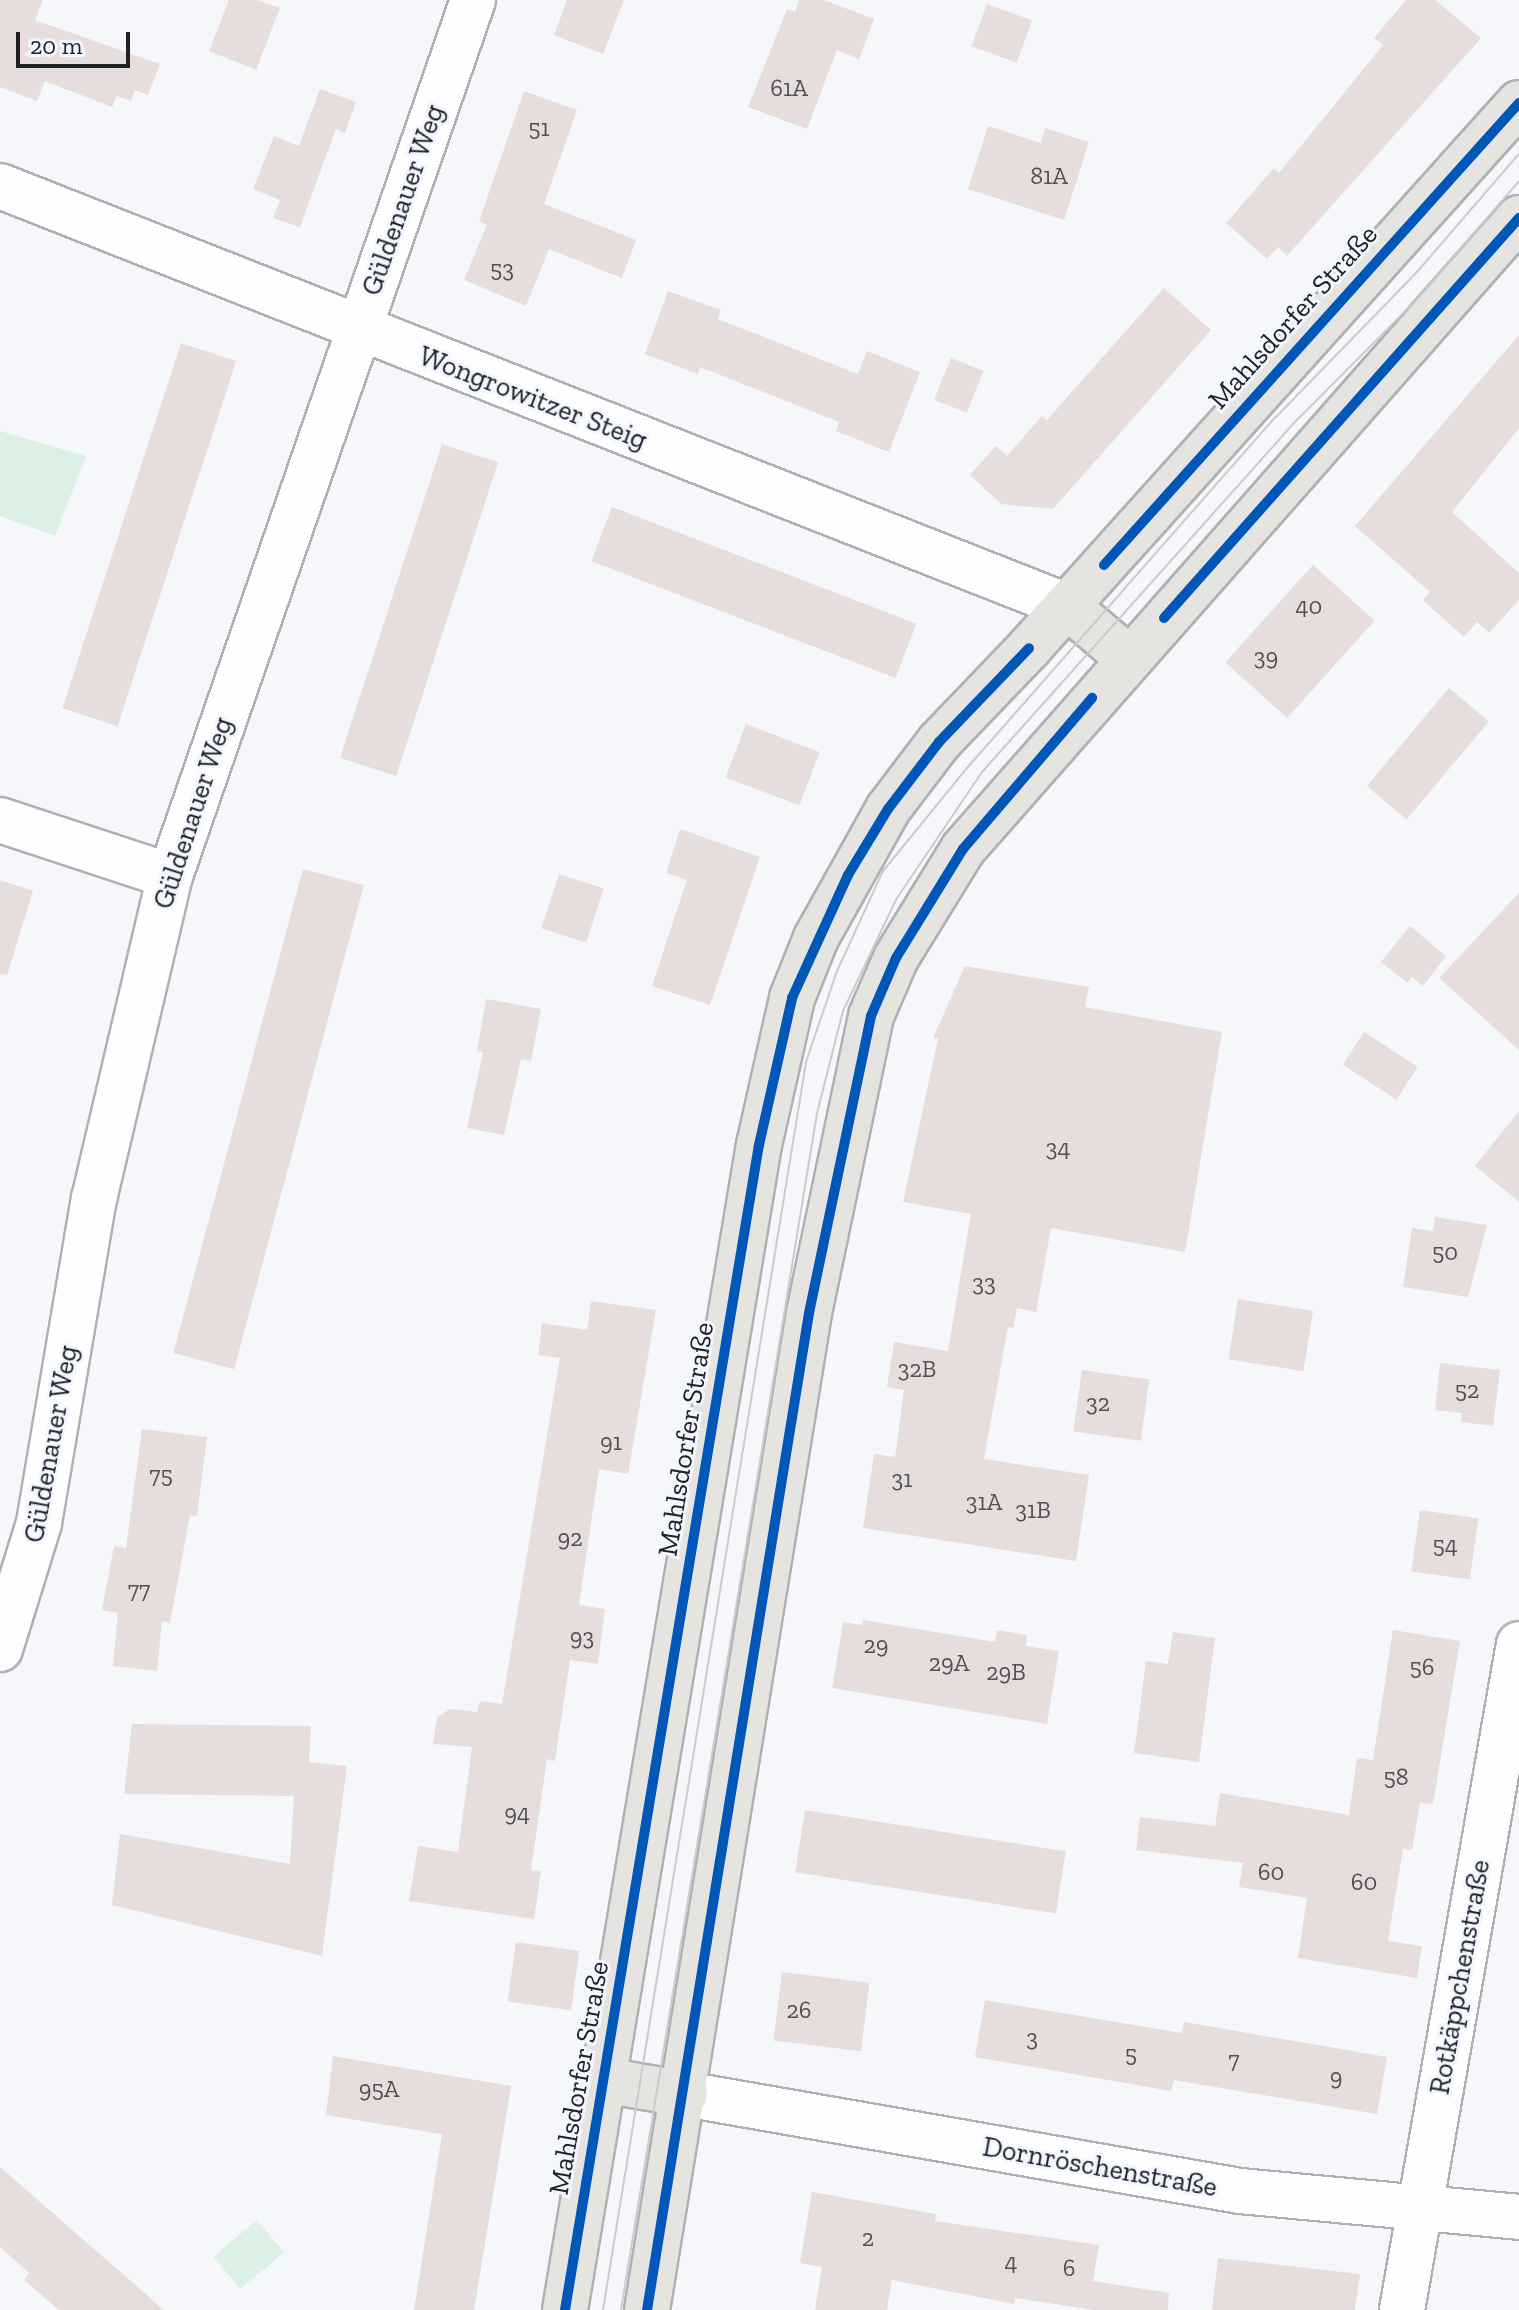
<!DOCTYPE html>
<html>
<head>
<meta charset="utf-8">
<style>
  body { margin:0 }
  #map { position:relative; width:1519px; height:2310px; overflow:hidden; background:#f5f7fb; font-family:"Zilla Slab",serif }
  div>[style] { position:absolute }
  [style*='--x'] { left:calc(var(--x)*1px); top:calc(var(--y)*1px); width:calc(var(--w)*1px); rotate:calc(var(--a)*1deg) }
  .green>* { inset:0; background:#dcf0e6; transform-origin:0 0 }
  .building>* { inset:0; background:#e8dddd; transform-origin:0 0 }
  .roads { filter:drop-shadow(2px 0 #afb0b4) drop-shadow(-2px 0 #afb0b4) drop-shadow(0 2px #afb0b4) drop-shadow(0 -2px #afb0b4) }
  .minor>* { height:44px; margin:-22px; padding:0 22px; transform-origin:22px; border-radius:22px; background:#fefefe }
  .major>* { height:44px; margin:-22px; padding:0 22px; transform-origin:22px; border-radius:22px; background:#e6e4e0 }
  .tram>* { height:2px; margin:-1px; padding:0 1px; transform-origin:1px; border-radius:1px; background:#cacbcc }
  .cycleway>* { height:10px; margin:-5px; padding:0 5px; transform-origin:5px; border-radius:5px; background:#0057b8 }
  span { translate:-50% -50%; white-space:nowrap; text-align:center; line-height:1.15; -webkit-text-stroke:6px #f2f6fe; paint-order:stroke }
  .number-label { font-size:24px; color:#525053 }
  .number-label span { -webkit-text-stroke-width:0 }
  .street-label { font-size:28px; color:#202125 }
  .scale { position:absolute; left:16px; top:32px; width:114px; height:36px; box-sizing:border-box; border:4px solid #202125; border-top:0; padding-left:10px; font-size:24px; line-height:28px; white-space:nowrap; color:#202125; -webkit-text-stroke:6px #f2f6fe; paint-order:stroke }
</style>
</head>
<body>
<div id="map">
  <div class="green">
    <div style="clip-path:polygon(0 431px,86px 456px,55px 536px,0 516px)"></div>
    <div style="left:257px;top:2220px;width:42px;height:57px;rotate:50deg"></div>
  </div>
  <div class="building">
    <div style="clip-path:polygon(0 0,43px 0,35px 20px,160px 64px,148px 95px,135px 90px,131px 101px,117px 96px,112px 107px,45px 81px,37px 101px,0 87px)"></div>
    <div style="clip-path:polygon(229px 0,258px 0,280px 8px,256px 70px,209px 51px)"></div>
    <div style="clip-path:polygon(567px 0,624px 0,603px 54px,554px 35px)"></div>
    <div style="clip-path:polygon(799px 0,824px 0,874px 19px,859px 59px,837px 50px,807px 129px,748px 107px,787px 9px,795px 12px)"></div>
    <div style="clip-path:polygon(1406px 0,1435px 0,1481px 38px,1287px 256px,1278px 247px,1267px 259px,1226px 223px,1274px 168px,1279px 173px,1383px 45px,1374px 38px)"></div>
    <div style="left:987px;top:4px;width:48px;height:45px;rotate:20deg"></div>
    <div style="clip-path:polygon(320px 89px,356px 102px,345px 133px,336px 129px,300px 227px,273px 218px,280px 200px,253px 189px,274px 136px,299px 146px)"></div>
    <div style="clip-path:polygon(524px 91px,577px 110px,544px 204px,636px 240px,622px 278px,549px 249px,526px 306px,464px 280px,487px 225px,479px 221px)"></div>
    <div style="clip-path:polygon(988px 126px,1041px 143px,1045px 128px,1089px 142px,1064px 220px,968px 189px)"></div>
    <div style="clip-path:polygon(1164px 288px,1211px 330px,1053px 509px,1001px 504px,970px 475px,996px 446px,1007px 456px,1042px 416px,1047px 420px)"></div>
    <div style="clip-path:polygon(668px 291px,721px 310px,718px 319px,858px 374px,867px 351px,920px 372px,889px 452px,836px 431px,839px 422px,700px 367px,698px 374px,645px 354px)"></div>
    <div style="clip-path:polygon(1519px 335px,1519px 428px,1452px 512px,1519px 573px,1519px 600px,1489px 633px,1477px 622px,1464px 637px,1423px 600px,1430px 592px,1355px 526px)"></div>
    <div style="left:181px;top:343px;width:58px;height:384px;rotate:18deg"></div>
    <div style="left:951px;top:358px;width:35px;height:45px;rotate:22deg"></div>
    <div style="left:442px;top:444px;width:59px;height:330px;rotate:18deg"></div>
    <div style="left:612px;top:507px;width:326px;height:58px;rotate:21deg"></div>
    <div style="left:1313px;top:565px;width:83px;height:131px;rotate:42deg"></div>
    <div style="left:1449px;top:688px;width:52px;height:128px;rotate:40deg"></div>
    <div style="left:746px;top:724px;width:79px;height:57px;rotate:21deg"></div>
    <div style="clip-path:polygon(680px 829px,760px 857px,710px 1005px,652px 986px,687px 880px,666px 873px)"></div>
    <div style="left:303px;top:869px;width:63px;height:501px;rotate:15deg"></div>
    <div style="left:559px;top:874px;width:47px;height:57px;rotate:18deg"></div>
    <div style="clip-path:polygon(0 880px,33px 891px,7px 975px,0 974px)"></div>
    <div style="clip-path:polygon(1519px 893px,1519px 1050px,1439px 978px)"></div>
    <div style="clip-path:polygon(1410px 926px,1446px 956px,1423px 986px,1412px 977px,1407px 983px,1381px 962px)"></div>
    <div style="clip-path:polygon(965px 966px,1089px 987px,1085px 1007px,1222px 1032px,1185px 1252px,1051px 1228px,1036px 1312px,1017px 1308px,1013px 1328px,1008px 1327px,984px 1459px,1089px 1475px,1076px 1561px,863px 1528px,874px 1454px,895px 1457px,904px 1390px,887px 1387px,894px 1342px,948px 1351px,971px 1214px,903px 1202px,938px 1038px,933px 1038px)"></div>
    <div style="clip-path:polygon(486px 999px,541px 1009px,531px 1061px,521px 1059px,504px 1135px,467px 1128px,483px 1052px,477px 1051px)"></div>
    <div style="left:1364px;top:1032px;width:64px;height:39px;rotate:33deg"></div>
    <div style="clip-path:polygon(1519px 1111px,1519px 1202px,1475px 1166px)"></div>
    <div style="clip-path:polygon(1435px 1217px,1487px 1225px,1468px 1297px,1403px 1287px,1412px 1228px,1433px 1231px)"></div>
    <div style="left:1238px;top:1299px;width:76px;height:61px;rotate:9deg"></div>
    <div style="clip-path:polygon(591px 1301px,656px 1310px,628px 1474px,599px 1469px,579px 1605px,605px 1609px,598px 1664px,570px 1660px,555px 1761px,547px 1759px,531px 1870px,541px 1871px,534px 1919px,409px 1901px,418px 1846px,458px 1852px,472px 1747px,433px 1744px,437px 1717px,450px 1709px,477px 1712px,480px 1701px,502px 1704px,560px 1358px,538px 1355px,542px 1323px,587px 1330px)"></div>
    <div style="clip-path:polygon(1440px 1363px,1500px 1370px,1493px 1426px,1461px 1422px,1462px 1413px,1435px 1410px)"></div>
    <div style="left:1082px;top:1370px;width:68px;height:62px;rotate:8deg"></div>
    <div style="clip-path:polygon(142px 1429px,207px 1437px,197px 1516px,190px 1515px,170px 1623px,162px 1621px,157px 1671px,113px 1666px,118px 1613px,102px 1610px,114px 1546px,126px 1548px)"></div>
    <div style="left:1420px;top:1510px;width:59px;height:62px;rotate:8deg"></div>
    <div style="clip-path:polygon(863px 1620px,995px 1642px,997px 1630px,1027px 1635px,1026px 1646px,1059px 1651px,1047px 1724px,832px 1688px,843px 1622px,862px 1625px)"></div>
    <div style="clip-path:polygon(1393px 1630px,1460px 1641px,1433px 1804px,1420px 1803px,1412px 1850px,1403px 1849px,1388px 1941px,1422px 1946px,1417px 1978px,1298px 1958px,1307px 1898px,1239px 1887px,1243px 1863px,1136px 1850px,1140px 1817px,1215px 1826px,1220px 1793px,1349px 1815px,1357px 1758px,1373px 1760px)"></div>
    <div style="clip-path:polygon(1173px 1632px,1215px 1638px,1199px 1762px,1134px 1753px,1146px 1661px,1168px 1664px)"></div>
    <div style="clip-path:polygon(132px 1724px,311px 1726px,309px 1762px,347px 1766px,322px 1956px,112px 1905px,120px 1834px,290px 1864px,294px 1796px,124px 1794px)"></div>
    <div style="left:805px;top:1810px;width:264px;height:63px;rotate:9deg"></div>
    <div style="left:516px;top:1942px;width:64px;height:60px;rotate:8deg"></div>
    <div style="left:782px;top:1972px;width:88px;height:69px;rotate:7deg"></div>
    <div style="clip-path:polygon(985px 2000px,1182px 2033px,1184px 2022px,1387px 2057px,1377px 2114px,1174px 2080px,1171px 2091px,975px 2057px)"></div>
    <div style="clip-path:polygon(333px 2056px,511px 2086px,474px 2310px,414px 2310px,442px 2134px,326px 2115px)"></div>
    <div style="clip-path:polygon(0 2167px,164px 2310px,59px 2310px,24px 2280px,29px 2273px,0 2247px)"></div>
    <div style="clip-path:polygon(812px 2192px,936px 2214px,935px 2221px,1099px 2245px,1093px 2281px,1169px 2293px,1168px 2310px,1095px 2310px,1015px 2298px,1014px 2304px,892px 2280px,887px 2310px,815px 2310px,822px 2267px,800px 2263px)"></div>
    <div style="clip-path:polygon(1218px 2258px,1360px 2274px,1355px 2310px,1212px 2310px)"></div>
  </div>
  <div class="roads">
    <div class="minor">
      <div style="--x:0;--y:186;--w:1147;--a:21.49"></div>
      <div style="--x:0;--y:820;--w:179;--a:18.2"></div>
      <div style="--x:0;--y:1649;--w:132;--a:-72.8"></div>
      <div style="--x:39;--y:1523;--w:329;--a:-80.4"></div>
      <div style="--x:94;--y:1199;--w:332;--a:-76.8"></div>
      <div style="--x:170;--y:876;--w:927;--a:-70.92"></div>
      <div style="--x:685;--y:2094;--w:563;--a:9.91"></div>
      <div style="--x:1240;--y:2191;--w:280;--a:5.3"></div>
      <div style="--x:1402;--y:2310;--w:676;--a:-80.04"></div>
    </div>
    <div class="major">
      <div style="--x:1067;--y:606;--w:80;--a:40.4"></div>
      <div style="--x:603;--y:2080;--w:83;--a:9.7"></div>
      <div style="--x:565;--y:2310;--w:1181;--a:-80.55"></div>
      <div style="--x:759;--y:1145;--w:151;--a:-77.3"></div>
      <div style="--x:792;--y:998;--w:65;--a:-68.2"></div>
      <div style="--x:816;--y:938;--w:148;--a:-60.8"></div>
      <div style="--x:888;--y:809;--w:84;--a:-52.7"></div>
      <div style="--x:939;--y:742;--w:130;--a:-46.2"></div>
      <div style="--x:1029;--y:648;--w:733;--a:-48.04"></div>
      <div style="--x:647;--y:2310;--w:1010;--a:-80.77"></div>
      <div style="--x:809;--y:1313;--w:303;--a:-78.2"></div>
      <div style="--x:871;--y:1016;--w:63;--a:-66.7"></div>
      <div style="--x:896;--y:958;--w:128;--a:-58.4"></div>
      <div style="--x:963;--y:849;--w:841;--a:-48.62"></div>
    </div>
  </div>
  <div class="tram">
    <div style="--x:603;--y:2310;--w:1264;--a:-80.76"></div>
    <div style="--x:806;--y:1062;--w:96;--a:-71.2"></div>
    <div style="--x:837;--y:971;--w:110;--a:-65.3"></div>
    <div style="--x:883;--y:871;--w:133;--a:-50.8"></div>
    <div style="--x:967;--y:768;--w:466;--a:-48.7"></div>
    <div style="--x:1275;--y:418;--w:204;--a:-45.8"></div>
    <div style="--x:1417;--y:272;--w:156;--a:-49.2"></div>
    <div style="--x:621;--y:2310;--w:1213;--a:-80.7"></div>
    <div style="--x:817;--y:1113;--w:105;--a:-75.7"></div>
    <div style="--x:843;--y:1011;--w:125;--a:-64.5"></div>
    <div style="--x:897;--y:898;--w:152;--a:-56"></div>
    <div style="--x:982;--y:772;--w:475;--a:-48.2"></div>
    <div style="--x:1299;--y:418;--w:170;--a:-45.2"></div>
    <div style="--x:1419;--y:297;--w:153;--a:-49.2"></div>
  </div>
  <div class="cycleway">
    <div style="--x:1104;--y:565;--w:621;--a:-48.07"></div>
    <div style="--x:1164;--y:618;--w:535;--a:-48.41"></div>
    <div style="--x:565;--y:2310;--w:1181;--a:-80.55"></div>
    <div style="--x:759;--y:1145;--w:151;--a:-77.3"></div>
    <div style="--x:792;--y:998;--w:135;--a:-65.5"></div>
    <div style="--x:848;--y:875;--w:77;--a:-58.8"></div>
    <div style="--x:888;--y:809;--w:84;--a:-52.7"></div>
    <div style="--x:939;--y:742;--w:130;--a:-46.2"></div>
    <div style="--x:647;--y:2310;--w:1010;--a:-80.77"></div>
    <div style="--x:809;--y:1313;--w:303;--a:-78.2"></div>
    <div style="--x:871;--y:1016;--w:63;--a:-66.7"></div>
    <div style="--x:896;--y:958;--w:128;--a:-58.4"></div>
    <div style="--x:963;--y:849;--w:199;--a:-49.5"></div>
  </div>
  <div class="number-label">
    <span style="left:789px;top:88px">61A</span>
    <span style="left:539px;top:128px">51</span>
    <span style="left:1049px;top:176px">81A</span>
    <span style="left:502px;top:269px">53</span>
    <span style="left:1309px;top:606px">40</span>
    <span style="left:1266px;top:657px">39</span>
    <span style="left:1058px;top:1148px">34</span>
    <span style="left:1445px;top:1252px">50</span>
    <span style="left:984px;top:1283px">33</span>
    <span style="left:917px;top:1369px">32B</span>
    <span style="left:1467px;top:1390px">52</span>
    <span style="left:1098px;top:1403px">32</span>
    <span style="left:611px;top:1442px">91</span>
    <span style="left:161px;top:1475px">75</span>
    <span style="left:902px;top:1479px">31</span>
    <span style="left:984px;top:1502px">31A</span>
    <span style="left:1033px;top:1510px">31B</span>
    <span style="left:570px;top:1538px">92</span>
    <span style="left:1445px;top:1545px">54</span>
    <span style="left:139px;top:1590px">77</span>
    <span style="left:582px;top:1637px">93</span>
    <span style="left:876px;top:1645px">29</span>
    <span style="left:949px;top:1663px">29A</span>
    <span style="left:1422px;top:1667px">56</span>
    <span style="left:1006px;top:1672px">29B</span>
    <span style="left:1396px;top:1777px">58</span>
    <span style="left:517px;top:1813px">94</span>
    <span style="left:1271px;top:1872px">60</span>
    <span style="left:1364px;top:1882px">60</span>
    <span style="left:799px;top:2010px">26</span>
    <span style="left:1032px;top:2038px">3</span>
    <span style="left:1131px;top:2054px">5</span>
    <span style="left:1234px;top:2060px">7</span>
    <span style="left:1336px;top:2077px">9</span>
    <span style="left:379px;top:2089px">95A</span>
    <span style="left:868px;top:2238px">2</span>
    <span style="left:1011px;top:2262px">4</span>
    <span style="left:1069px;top:2268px">6</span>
  </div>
  <div class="street-label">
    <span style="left:403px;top:200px;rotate:-71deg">Güldenauer Weg</span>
    <span style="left:1293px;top:317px;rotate:-48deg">Mahlsdorfer Straße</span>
    <span style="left:533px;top:398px;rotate:21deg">Wongrowitzer Steig</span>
    <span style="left:193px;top:813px;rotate:-72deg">Güldenauer Weg</span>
    <span style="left:686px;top:1439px;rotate:-81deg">Mahlsdorfer Straße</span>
    <span style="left:51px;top:1444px;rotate:-80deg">Güldenauer Weg</span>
    <span style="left:1460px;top:1977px;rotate:-80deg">Rotkäppchenstraße</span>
    <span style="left:579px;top:2078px;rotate:-80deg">Mahlsdorfer Straße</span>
    <span style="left:1100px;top:2167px;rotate:10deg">Dornröschenstraße</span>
  </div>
  <div class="scale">20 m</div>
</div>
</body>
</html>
